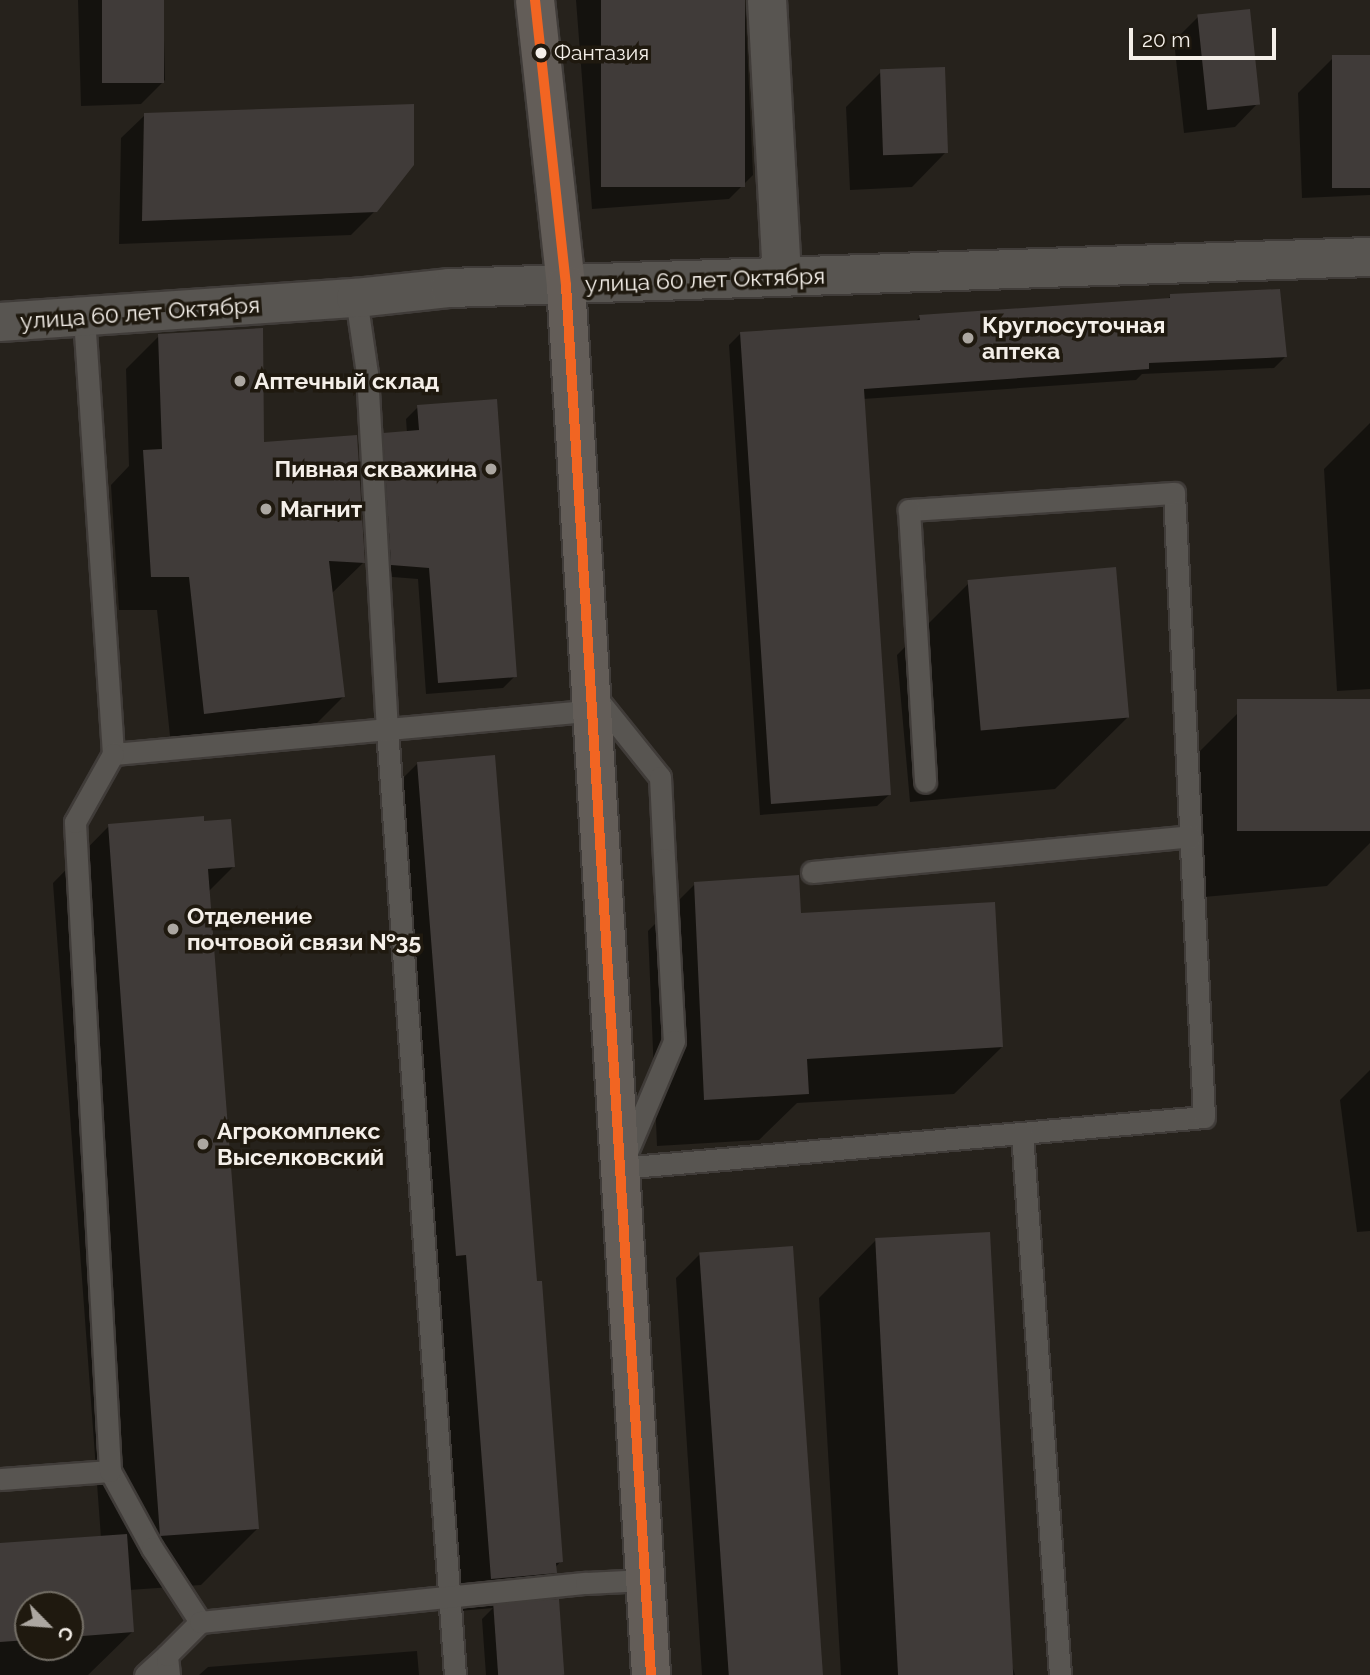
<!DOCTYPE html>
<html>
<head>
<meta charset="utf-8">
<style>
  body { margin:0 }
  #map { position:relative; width:1370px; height:1675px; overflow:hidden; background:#26221c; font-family:Raleway,sans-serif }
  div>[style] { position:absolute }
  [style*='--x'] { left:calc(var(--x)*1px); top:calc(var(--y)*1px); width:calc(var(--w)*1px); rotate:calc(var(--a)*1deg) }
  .shadow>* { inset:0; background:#0007 }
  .building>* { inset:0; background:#403b39; transform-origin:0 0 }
  .roads { filter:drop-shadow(2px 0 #403c39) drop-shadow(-2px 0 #403c39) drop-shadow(0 2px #403c39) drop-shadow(0 -2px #403c39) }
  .lane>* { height:21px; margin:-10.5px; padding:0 10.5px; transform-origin:10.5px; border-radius:10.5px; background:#585551 }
  .street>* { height:38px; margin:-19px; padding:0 19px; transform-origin:19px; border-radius:19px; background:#585551 }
  .secondary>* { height:38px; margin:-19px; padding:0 19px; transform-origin:19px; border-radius:19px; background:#635d58 }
  .bus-1>* { height:10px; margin:-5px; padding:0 5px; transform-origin:5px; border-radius:5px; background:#f26522 }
  .dots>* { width:19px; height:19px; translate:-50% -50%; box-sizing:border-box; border:4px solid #1f190f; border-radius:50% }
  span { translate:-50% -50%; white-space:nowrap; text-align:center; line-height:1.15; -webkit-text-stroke:7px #1f190f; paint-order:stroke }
  .bus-label { font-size:21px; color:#f4efe9 }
  .left { translate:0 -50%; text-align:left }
  .street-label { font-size:23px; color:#f4efe9 }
  .poi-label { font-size:23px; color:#f4efe9; font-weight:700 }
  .right { translate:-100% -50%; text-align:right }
  .north { position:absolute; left:14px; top:1591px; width:70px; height:70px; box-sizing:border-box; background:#1f190f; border:2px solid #746f66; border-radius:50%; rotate:115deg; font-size:19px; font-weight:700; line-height:28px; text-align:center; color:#f4efe9 }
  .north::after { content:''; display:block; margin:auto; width:24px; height:32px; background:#aca7a1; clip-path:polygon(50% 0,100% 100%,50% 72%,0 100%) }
  .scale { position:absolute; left:1129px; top:28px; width:147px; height:32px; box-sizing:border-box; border:4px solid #f4efe9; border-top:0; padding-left:9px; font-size:21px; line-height:24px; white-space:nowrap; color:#f4efe9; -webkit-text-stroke:5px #1f190f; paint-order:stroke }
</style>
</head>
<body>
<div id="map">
  <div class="shadow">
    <div style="clip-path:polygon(78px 0,163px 0,165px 80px,141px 104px,81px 106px)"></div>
    <div style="clip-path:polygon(576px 0,745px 0,753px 175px,729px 199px,592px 209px)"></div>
    <div style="clip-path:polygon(1198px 17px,1258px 103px,1235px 127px,1184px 133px,1174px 41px)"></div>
    <div style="clip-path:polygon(1370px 57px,1370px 195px,1302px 198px,1298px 93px,1332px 59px)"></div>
    <div style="clip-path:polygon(881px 72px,946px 152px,912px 187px,850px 190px,846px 107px)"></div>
    <div style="clip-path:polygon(145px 115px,375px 211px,351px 235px,119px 244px,121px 138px)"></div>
    <div style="clip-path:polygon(1171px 296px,1285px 357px,1274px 368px,1142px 374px,1136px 380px,863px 399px,889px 795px,877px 806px,760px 815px,729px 345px,741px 333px,915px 322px,920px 317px,1166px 300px)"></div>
    <div style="clip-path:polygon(159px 336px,262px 443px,363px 563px,331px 594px,343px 697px,310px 730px,171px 746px,157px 610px,119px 610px,111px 485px,129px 466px,126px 369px)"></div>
    <div style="clip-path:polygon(418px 407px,515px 676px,503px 688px,426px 694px,418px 579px,380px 576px,373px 446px,384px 434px,407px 433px,406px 419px)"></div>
    <div style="clip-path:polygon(1370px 423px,1370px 689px,1337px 691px,1324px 469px)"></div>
    <div style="clip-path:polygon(969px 583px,1128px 717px,1055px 789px,910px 802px,897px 655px)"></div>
    <div style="clip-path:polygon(1370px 701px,1370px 843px,1327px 886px,1192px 898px,1181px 770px,1238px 713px)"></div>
    <div style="clip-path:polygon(418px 763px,535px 1283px,561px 1561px,523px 1604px,562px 1675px,486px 1675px,482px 1619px,493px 1608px,459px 1611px,385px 796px)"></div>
    <div style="clip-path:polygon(evenodd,109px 826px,234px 866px,208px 892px,257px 1529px,201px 1585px,129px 1590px,132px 1632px,88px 1675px,0 1675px,0 1545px,101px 1538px,53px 883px,109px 826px,28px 1605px,70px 1605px,70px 1647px,28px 1647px,28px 1605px)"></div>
    <div style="clip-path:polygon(695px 884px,799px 915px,1002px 1047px,954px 1094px,797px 1103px,759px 1140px,657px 1146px,648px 931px)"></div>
    <div style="clip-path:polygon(1370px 1070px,1370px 1231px,1357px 1232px,1340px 1100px)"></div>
    <div style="clip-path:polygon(876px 1240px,1015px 1675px,841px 1675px,819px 1298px)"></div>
    <div style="clip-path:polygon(700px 1254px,818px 1675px,702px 1675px,676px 1278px)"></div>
    <div style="clip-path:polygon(417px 1651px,419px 1675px,199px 1675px,208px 1667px)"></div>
  </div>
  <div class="building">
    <div style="left:102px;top:0;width:62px;height:83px"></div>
    <div style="left:601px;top:0;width:144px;height:187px"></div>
    <div style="left:1250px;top:9px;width:96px;height:53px;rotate:84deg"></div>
    <div style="left:1370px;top:55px;width:133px;height:38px;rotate:90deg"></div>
    <div style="left:945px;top:67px;width:86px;height:65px;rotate:88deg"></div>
    <div style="clip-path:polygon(414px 104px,414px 165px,377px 212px,142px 221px,144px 113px)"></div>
    <div style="clip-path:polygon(1280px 289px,1287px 357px,1149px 363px,1149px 369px,864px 389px,891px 795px,771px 804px,740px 332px,920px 320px,919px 315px,1170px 298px,1170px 294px)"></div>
    <div style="clip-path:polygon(263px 328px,264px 442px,357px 435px,365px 563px,329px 561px,345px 697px,204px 714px,189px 577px,151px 577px,143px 450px,162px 449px,158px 334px)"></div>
    <div style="clip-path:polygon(497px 399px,517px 677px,438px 683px,429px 568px,391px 565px,383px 433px,419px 430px,417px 405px)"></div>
    <div style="left:1116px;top:567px;width:151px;height:149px;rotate:85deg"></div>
    <div style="left:1370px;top:699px;width:132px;height:133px;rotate:90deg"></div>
    <div style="clip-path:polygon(495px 755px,537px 1281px,542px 1281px,563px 1562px,556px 1563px,557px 1573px,491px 1579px,466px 1255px,456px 1256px,417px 762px)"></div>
    <div style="clip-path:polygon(204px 816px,204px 821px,231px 819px,235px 867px,208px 869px,259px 1529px,160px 1536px,108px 824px)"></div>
    <div style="clip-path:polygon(799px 875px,801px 913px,995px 902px,1003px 1047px,807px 1059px,809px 1094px,704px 1100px,694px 882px)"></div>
    <div style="left:990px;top:1232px;width:444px;height:115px;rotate:87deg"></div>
    <div style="left:793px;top:1246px;width:430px;height:94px;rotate:86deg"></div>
    <div style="clip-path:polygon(127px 1534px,134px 1632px,70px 1637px,70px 1605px,28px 1605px,28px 1640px,0 1642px,0 1543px)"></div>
    <div style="left:559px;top:1599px;width:76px;height:66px;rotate:86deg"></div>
  </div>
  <div class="roads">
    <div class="lane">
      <div style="--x:356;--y:298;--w:76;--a:81.7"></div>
      <div style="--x:367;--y:373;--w:357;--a:86.8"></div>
      <div style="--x:387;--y:729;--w:948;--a:85.89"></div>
      <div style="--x:84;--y:317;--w:438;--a:86.2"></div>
      <div style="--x:113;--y:754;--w:481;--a:-5.2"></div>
      <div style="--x:594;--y:695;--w:105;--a:51.2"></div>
      <div style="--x:660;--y:777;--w:82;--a:87.2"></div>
      <div style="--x:664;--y:859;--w:182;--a:86.9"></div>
      <div style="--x:674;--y:1041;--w:138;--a:113"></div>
      <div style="--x:620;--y:1168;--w:586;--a:-4.99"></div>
      <div style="--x:1204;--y:1117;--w:625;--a:-92.75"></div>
      <div style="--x:1174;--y:493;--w:266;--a:176.3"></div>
      <div style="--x:909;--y:510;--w:272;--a:86.6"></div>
      <div style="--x:812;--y:872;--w:380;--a:-5.4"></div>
      <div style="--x:1022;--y:1133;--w:543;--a:85.99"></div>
      <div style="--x:110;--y:1471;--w:88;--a:61.4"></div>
      <div style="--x:152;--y:1548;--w:88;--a:57"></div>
      <div style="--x:0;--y:1479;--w:110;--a:-4.2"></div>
      <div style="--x:110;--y:1471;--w:650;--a:-93.09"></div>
      <div style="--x:75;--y:822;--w:78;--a:-60.8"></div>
      <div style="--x:145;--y:1675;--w:30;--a:-42"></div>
      <div style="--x:169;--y:1675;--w:20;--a:-96"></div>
      <div style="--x:167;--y:1655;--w:47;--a:-45"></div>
      <div style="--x:200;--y:1622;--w:388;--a:-5.8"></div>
      <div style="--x:586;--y:1583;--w:59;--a:-2.9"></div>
    </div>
    <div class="street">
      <div style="--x:767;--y:0;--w:277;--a:86.9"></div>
      <div style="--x:0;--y:322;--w:357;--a:-3.9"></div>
      <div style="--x:356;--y:298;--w:95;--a:-6.1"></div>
      <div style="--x:450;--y:288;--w:921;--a:-1.93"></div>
    </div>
    <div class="secondary">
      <div style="--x:535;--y:0;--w:287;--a:83.8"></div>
      <div style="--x:566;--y:285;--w:1393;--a:86.5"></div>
    </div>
  </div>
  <div class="bus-1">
    <div style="--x:535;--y:0;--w:287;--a:83.8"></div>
    <div style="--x:566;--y:285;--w:1393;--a:86.5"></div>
  </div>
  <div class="dots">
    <div style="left:541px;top:53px;background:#f4efe9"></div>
    <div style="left:968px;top:338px;background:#aca7a1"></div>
    <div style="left:240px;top:381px;background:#aca7a1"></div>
    <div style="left:491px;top:469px;background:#aca7a1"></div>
    <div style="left:266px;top:509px;background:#aca7a1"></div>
    <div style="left:173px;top:929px;background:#aca7a1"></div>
    <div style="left:203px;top:1144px;background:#aca7a1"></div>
  </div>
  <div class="bus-label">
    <span class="left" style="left:554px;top:53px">Фантазия</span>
  </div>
  <div class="street-label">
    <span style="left:705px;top:280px;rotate:-2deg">улица 60 лет Октября</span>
    <span style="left:140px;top:313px;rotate:-4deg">улица 60 лет Октября</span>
  </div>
  <div class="poi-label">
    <span class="left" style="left:982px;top:338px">Круглосуточная<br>аптека</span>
    <span class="left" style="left:254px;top:381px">Аптечный склад</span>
    <span class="right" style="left:477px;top:469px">Пивная скважина</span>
    <span class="left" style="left:280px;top:509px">Магнит</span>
    <span class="left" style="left:187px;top:929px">Отделение<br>почтовой связи №35</span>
    <span class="left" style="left:217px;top:1144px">Агрокомплекс<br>Выселковский</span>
  </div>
  <div class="north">С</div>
  <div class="scale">20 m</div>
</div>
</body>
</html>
